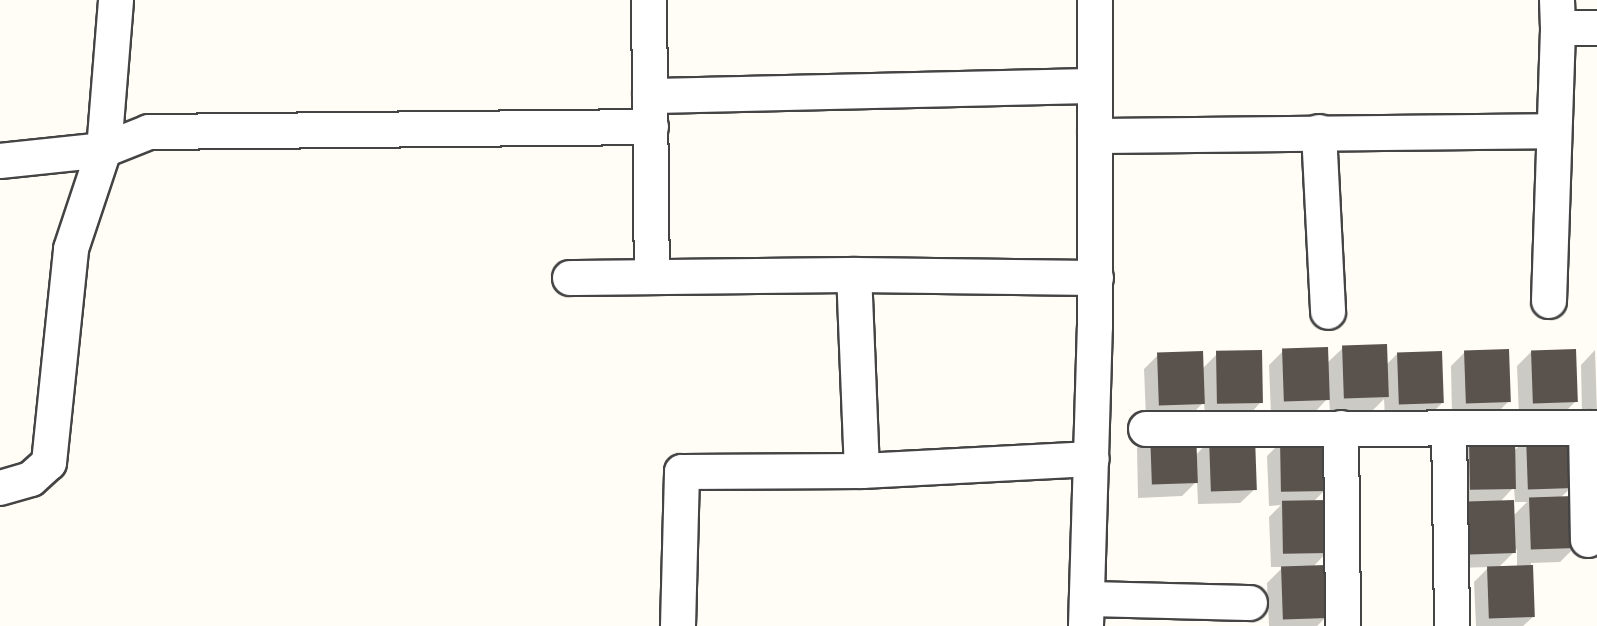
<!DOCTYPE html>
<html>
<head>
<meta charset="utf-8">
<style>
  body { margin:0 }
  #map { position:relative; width:1597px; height:626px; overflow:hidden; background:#fffdf5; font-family:Lora,serif }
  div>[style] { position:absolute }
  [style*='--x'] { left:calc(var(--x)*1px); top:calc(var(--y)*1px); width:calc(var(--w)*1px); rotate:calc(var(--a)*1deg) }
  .shadow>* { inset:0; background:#0003 }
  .building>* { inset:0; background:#5a524d; transform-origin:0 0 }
  .roads { filter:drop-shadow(2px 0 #444) drop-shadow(-2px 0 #444) drop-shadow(0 2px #444) drop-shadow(0 -2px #444) }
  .minor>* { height:34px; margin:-17px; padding:0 17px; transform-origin:17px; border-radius:17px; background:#fff }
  span { translate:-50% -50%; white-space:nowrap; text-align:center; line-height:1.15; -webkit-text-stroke:8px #fff; paint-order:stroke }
</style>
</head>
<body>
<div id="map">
  <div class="shadow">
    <div style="clip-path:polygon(1343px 348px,1386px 365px,1397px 354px,1442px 403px,1428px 417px,1385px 418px,1384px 399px,1373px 410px,1330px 412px,1329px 397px,1314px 413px,1271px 415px,1269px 365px,1283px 351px,1327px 363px)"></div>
    <div style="clip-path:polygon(1595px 350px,1597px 414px,1582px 415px,1581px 365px)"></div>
    <div style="clip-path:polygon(1465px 352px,1509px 401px,1495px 415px,1452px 417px,1451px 366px)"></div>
    <div style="clip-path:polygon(1531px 352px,1576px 401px,1562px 415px,1519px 416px,1517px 366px)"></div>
    <div style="clip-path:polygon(1217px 354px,1261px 402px,1247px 417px,1205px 418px,1204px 402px,1188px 418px,1146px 419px,1144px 369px,1158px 355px,1202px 369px)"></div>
    <div style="clip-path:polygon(1151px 434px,1195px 456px,1210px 440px,1255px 489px,1240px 503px,1198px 504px,1197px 481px,1182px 496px,1138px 498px,1137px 448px)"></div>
    <div style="clip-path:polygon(evenodd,1527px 438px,1572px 487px,1560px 498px,1574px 548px,1560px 562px,1531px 563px,1533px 617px,1523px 626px,1476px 626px,1474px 582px,1489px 567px,1457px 568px,1455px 518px,1470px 503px,1457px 503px,1455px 453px,1470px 439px,1513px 452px,1527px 438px,1514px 487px,1515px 502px,1527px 502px,1513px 516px,1499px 503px,1514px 487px,1527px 438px,1517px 549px,1517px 567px,1498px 568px,1517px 549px)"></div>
    <div style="clip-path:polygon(1281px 442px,1325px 490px,1313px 502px,1327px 552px,1312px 568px,1326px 617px,1317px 626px,1269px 626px,1267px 583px,1283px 567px,1271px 567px,1269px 517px,1281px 505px,1269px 506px,1267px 456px)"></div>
  </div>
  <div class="building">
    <div style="left:1387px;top:344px;width:53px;height:45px;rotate:88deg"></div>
    <div style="left:1328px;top:347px;width:53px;height:46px;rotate:88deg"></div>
    <div style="left:1509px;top:349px;width:53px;height:45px;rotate:88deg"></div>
    <div style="left:1576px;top:349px;width:53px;height:45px;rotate:88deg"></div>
    <div style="left:1262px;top:350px;width:53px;height:46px;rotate:89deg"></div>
    <div style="left:1203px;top:351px;width:53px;height:46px;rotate:88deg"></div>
    <div style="left:1442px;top:351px;width:52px;height:45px;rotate:88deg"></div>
    <div style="left:1196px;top:430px;width:53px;height:46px;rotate:88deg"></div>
    <div style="left:1572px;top:435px;width:53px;height:46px;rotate:88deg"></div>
    <div style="left:1515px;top:436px;width:53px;height:46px;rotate:89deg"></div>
    <div style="left:1255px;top:437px;width:53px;height:46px;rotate:88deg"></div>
    <div style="left:1326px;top:438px;width:53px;height:46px;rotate:89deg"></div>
    <div style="left:1574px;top:496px;width:52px;height:45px;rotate:88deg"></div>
    <div style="left:1328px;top:500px;width:53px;height:46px;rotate:89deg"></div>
    <div style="left:1514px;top:500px;width:53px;height:46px;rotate:88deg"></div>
    <div style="left:1326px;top:565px;width:53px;height:45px;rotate:88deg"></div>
    <div style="left:1533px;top:565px;width:52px;height:46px;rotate:88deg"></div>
  </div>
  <div class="roads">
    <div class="minor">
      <div style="--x:649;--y:0;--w:277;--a:89.4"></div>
      <div style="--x:1557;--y:0;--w:28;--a:88"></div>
      <div style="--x:1558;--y:28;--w:39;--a:0"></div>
      <div style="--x:650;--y:96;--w:445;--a:-1.3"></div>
      <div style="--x:1319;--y:132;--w:180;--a:87.1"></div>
      <div style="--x:1095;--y:136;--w:459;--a:-0.6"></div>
      <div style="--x:0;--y:161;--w:105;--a:-6"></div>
      <div style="--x:104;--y:150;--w:48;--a:-21.8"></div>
      <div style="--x:149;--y:132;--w:502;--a:-0.57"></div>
      <div style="--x:570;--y:278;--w:284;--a:-0.6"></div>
      <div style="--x:1549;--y:301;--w:273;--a:-88.1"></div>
      <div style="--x:1341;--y:428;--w:198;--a:89.4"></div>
      <div style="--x:1449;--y:428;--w:198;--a:89.1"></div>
      <div style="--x:1586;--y:428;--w:112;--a:89"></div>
      <div style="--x:1146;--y:429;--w:451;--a:-0.1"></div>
      <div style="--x:862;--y:471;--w:196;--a:-92.3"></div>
      <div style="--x:854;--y:275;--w:242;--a:0.7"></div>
      <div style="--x:0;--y:488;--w:32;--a:-16"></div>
      <div style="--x:31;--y:479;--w:24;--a:-42"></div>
      <div style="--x:49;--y:463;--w:215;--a:-84.1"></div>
      <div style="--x:71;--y:249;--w:104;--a:-71.6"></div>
      <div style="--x:104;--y:150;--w:150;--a:-85.4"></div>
      <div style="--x:1087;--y:599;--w:163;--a:1.4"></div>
      <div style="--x:678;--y:626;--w:154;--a:-88.5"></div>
      <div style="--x:682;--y:472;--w:180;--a:-0.3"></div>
      <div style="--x:862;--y:471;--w:230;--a:-3"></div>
      <div style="--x:1086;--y:626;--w:299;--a:-88.3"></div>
      <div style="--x:1095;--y:327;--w:327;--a:-90"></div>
    </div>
  </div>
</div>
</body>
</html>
